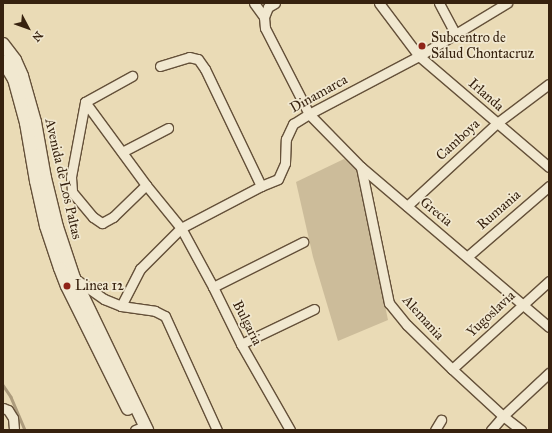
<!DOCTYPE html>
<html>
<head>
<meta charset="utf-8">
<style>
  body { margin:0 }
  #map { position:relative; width:552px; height:433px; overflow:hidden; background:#eadbb6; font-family:"IM FELL Great Primer",serif }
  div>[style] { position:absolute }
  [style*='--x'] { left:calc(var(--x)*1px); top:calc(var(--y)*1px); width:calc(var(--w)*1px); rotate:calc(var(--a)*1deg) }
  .green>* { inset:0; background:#ccbc9a }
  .stream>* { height:2.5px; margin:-1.25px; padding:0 1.25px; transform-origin:1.25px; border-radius:1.25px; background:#ad9c7d }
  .roads { filter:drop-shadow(1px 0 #645039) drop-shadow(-1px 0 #645039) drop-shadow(0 1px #645039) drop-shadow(0 -1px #645039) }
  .street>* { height:9px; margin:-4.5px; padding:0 4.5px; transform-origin:4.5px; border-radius:4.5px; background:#f1e8d0 }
  .secondary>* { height:12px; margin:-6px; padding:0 6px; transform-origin:6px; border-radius:6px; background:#f1e8d0 }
  .dots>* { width:11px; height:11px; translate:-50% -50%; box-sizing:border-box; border:2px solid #f1e8d0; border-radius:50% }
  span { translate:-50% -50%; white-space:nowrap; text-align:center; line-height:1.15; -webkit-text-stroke:3.5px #f1e8d0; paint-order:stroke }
  .poi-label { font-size:14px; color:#37220f }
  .left { translate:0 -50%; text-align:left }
  .street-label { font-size:14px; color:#37220f }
  .frame { position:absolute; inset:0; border:4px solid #37220f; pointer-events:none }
  .north { position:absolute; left:8px; top:8px; width:40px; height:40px; -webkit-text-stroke:3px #f1e8d0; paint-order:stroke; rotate:131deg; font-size:11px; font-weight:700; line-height:16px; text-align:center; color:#37220f }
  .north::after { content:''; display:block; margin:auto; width:14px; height:18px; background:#37220f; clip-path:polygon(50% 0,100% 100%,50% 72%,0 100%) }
</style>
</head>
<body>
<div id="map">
  <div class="green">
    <div style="clip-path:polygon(344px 159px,357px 169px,388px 320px,338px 341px,313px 257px,296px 182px)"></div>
  </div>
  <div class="stream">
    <div style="--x:3;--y:385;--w:14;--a:56"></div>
    <div style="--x:11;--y:397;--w:36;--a:67"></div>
  </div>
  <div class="roads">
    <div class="street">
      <div style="--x:254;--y:3;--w:17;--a:54"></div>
      <div style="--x:264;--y:17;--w:11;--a:85"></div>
      <div style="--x:265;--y:28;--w:97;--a:62.9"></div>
      <div style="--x:309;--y:114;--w:74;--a:45.5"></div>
      <div style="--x:361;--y:167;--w:247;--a:40.4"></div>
      <div style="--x:379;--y:3;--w:66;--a:53"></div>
      <div style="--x:419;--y:56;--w:171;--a:40.5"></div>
      <div style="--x:439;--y:3;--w:36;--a:62"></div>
      <div style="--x:264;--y:17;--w:11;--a:-68"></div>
      <div style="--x:268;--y:7;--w:8;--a:-30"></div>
      <div style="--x:160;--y:66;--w:30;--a:-17"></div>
      <div style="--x:189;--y:57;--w:9;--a:13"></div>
      <div style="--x:198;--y:59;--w:12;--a:55"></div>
      <div style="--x:205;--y:69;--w:130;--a:64.4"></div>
      <div style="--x:85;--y:102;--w:103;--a:53.7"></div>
      <div style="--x:146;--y:185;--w:55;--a:50.9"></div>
      <div style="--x:181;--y:228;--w:67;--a:61.5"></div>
      <div style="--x:213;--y:287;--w:64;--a:63.8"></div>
      <div style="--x:241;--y:344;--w:99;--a:60.3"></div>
      <div style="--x:85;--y:102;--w:76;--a:100.6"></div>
      <div style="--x:71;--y:177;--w:15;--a:86"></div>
      <div style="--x:72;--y:192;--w:33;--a:50"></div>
      <div style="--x:93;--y:217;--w:11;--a:34"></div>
      <div style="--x:102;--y:223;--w:13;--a:-29"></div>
      <div style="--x:113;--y:217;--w:46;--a:-44.1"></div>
      <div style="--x:85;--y:102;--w:54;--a:-29"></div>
      <div style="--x:122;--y:152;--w:52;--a:-27.6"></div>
      <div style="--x:361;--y:167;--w:139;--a:78.4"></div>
      <div style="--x:389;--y:303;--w:28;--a:51"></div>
      <div style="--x:407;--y:325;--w:63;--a:44.4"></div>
      <div style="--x:452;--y:369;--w:69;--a:42.7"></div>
      <div style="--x:503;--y:416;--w:23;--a:38"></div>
      <div style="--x:407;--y:206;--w:122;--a:-42.7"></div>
      <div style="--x:497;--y:123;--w:65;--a:-36.9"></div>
      <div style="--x:468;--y:256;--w:107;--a:-40.8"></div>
      <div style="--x:74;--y:278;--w:37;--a:35"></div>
      <div style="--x:104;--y:299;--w:18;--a:22"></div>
      <div style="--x:121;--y:306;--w:34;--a:8"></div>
      <div style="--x:155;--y:311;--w:11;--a:27"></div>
      <div style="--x:165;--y:316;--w:125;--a:65.5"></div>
      <div style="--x:213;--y:287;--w:101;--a:-26.6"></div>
      <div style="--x:121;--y:306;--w:42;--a:-62.8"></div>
      <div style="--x:140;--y:269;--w:58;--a:-45"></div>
      <div style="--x:181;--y:228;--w:90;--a:-27.7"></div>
      <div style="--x:261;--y:186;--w:18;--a:-22"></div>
      <div style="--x:278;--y:179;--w:17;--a:-66"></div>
      <div style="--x:285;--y:163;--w:24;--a:-88"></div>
      <div style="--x:286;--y:139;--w:17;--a:-65"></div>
      <div style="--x:293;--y:124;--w:19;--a:-32"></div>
      <div style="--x:309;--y:114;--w:124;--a:-27.8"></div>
      <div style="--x:419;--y:56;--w:103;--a:-31.1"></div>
      <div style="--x:241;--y:344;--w:81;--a:-25.6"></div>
      <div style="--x:452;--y:369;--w:131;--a:-42.2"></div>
      <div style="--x:3;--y:408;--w:5;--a:22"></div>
      <div style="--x:8;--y:410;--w:9;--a:58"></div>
      <div style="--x:13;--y:418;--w:12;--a:85"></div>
      <div style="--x:135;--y:430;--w:11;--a:-22"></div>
      <div style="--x:435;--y:430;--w:12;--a:-59"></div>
      <div style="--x:491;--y:430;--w:18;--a:-49"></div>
      <div style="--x:503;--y:416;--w:63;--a:-43.1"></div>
    </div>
    <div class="secondary">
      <div style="--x:3;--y:44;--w:20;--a:53"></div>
      <div style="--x:15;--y:60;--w:17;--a:66"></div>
      <div style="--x:22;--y:76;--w:48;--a:74.2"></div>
      <div style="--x:35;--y:122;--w:57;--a:79.9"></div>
      <div style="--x:45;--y:178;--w:50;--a:76.2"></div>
      <div style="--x:57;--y:227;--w:54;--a:71.6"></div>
      <div style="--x:74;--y:278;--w:169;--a:64.3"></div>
      <div style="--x:3;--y:61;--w:21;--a:59"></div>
      <div style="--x:14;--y:79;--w:46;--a:74.7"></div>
      <div style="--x:26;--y:123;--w:59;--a:80.2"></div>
      <div style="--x:36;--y:181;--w:46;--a:77.5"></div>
      <div style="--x:46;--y:226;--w:44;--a:71.6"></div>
      <div style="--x:60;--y:268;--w:19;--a:69"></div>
      <div style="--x:67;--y:286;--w:137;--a:63.6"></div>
    </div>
  </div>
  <div class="dots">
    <div style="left:422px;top:46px;background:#8f2418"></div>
    <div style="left:67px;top:286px;background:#8f2418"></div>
  </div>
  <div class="poi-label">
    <span class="left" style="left:431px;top:46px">Subcentro de<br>Salud Chontacruz</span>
    <span class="left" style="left:75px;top:286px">Linea 12</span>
  </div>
  <div class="street-label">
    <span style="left:319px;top:94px;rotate:-29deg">Dinamarca</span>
    <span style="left:486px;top:95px;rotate:41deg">Irlanda</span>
    <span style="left:458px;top:140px;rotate:-43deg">Camboya</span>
    <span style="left:63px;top:179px;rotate:77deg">Avenida de Los Paltas</span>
    <span style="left:499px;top:210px;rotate:-41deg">Rumania</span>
    <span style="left:436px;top:212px;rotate:39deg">Grecia</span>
    <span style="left:491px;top:314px;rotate:-43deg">Yugoslavia</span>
    <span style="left:423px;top:318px;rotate:48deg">Alemania</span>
    <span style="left:247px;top:323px;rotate:63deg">Bulgaria</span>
  </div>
  <div class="frame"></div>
  <div class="north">N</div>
</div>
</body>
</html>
